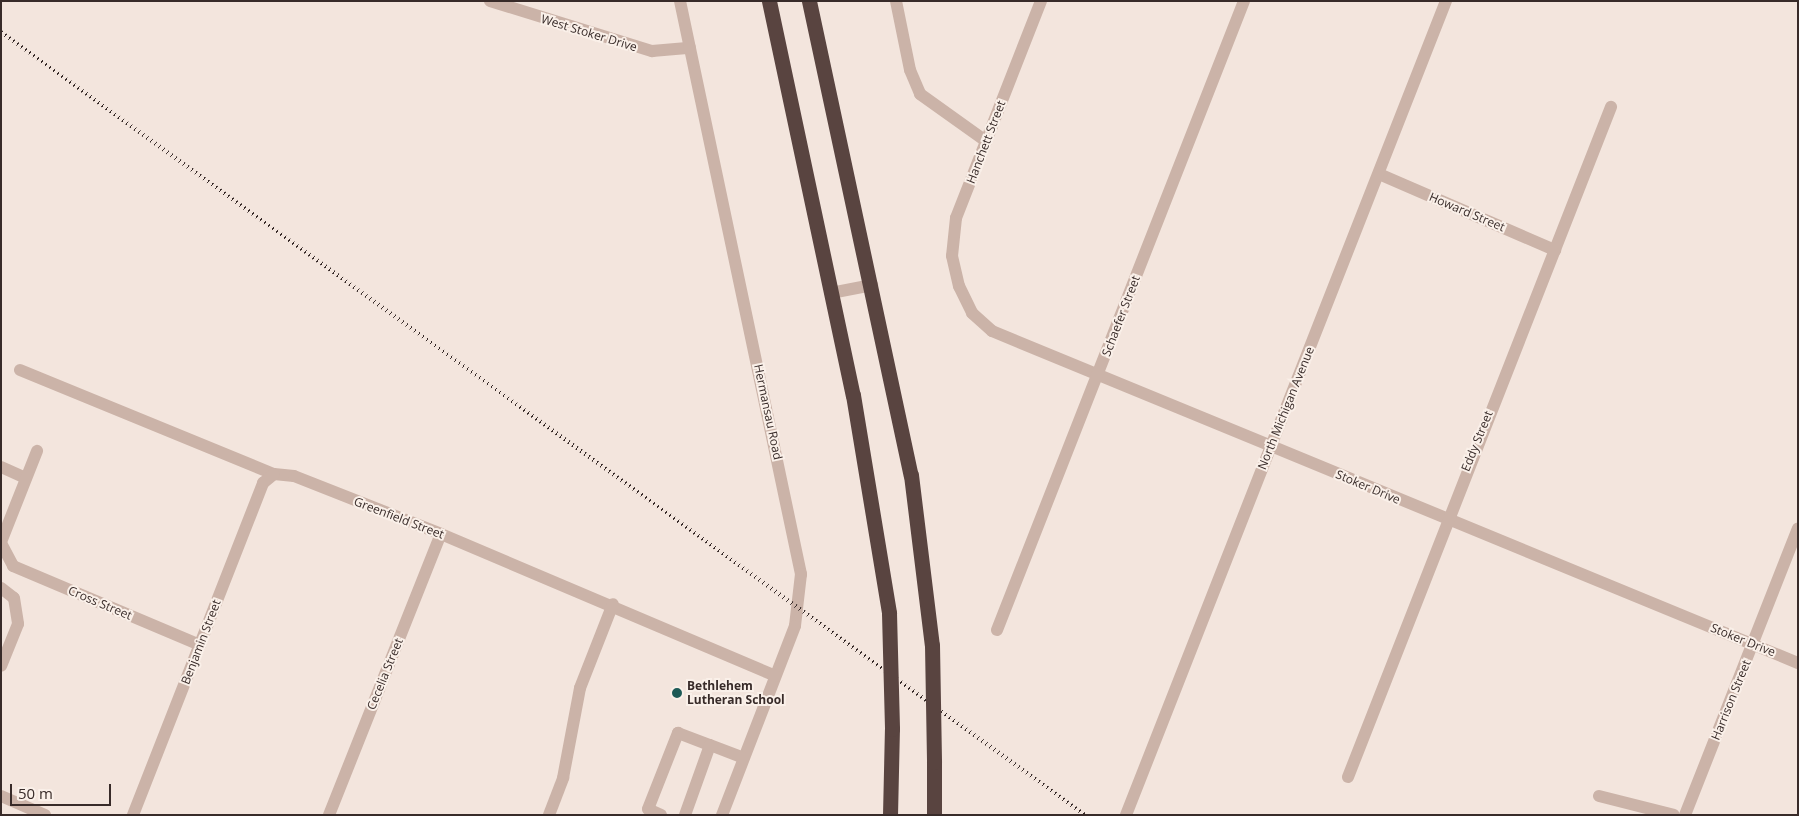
<!DOCTYPE html>
<html>
<head>
<meta charset="utf-8">
<style>
  body { margin:0 }
  #map { position:relative; width:1799px; height:816px; overflow:hidden; background:#f3e5dd; font-family:"Open Sans",sans-serif }
  div>[style] { position:absolute }
  [style*='--x'] { left:calc(var(--x)*1px); top:calc(var(--y)*1px); width:calc(var(--w)*1px); rotate:calc(var(--a)*1deg) }
  .minor>* { height:12px; margin:-6px; padding:0 6px; transform-origin:6px; border-radius:6px; background:#cbb3a8 }
  .highway>* { height:15px; margin:-7.5px; padding:0 7.5px; transform-origin:7.5px; border-radius:7.5px; background:#594440 }
  .rail>* { height:4px; margin-top:-2px; transform-origin:0; background:repeating-linear-gradient(90deg,#382b29 0 1px,transparent 0 5px) }
  .highway-bridge>* { height:15px; margin:-7.5px; padding:0 7.5px; transform-origin:7.5px; border-radius:7.5px; background:#594440 }
  .dots>* { width:14px; height:14px; translate:-50% -50%; box-sizing:border-box; border:2px solid #faf0e9; border-radius:50% }
  span { translate:-50% -50%; white-space:nowrap; text-align:center; line-height:1.15; -webkit-text-stroke:4px #faf0e9; paint-order:stroke }
  .street-label { font-size:12px; color:#382b29 }
  .poi-label { font-size:12px; color:#382b29; font-weight:700 }
  .left { translate:0 -50%; text-align:left }
  .frame { position:absolute; inset:0; border:2px solid #382b29; pointer-events:none }
  .scale { position:absolute; left:10px; top:784px; width:101px; height:22px; box-sizing:border-box; border:2px solid #382b29; border-top:0; padding-left:6px; font-size:15px; line-height:18px; white-space:nowrap; color:#382b29; -webkit-text-stroke:4px #faf0e9; paint-order:stroke }
</style>
</head>
<body>
<div id="map">
  <div class="minor">
    <div style="--x:490;--y:1;--w:170;--a:17.2"></div>
    <div style="--x:652;--y:51;--w:38;--a:-5"></div>
    <div style="--x:680;--y:1;--w:586;--a:78.08"></div>
    <div style="--x:801;--y:574;--w:52;--a:96.6"></div>
    <div style="--x:795;--y:626;--w:203;--a:111.1"></div>
    <div style="--x:896;--y:1;--w:70;--a:78.5"></div>
    <div style="--x:910;--y:70;--w:26;--a:67"></div>
    <div style="--x:920;--y:94;--w:81;--a:35.5"></div>
    <div style="--x:1041;--y:1;--w:233;--a:111.4"></div>
    <div style="--x:956;--y:218;--w:38;--a:96"></div>
    <div style="--x:952;--y:256;--w:31;--a:77"></div>
    <div style="--x:959;--y:286;--w:30;--a:64"></div>
    <div style="--x:972;--y:313;--w:27;--a:42"></div>
    <div style="--x:992;--y:331;--w:872;--a:22.39"></div>
    <div style="--x:1379;--y:174;--w:192;--a:23.4"></div>
    <div style="--x:831;--y:293;--w:42;--a:-11"></div>
    <div style="--x:20;--y:370;--w:274;--a:22.3"></div>
    <div style="--x:274;--y:474;--w:20;--a:6"></div>
    <div style="--x:294;--y:476;--w:158;--a:21.5"></div>
    <div style="--x:441;--y:534;--w:363;--a:23"></div>
    <div style="--x:1;--y:467;--w:27;--a:24"></div>
    <div style="--x:1;--y:542;--w:98;--a:-68.4"></div>
    <div style="--x:1;--y:543;--w:26;--a:62"></div>
    <div style="--x:13;--y:566;--w:203;--a:22.9"></div>
    <div style="--x:1;--y:588;--w:16;--a:38"></div>
    <div style="--x:14;--y:598;--w:26;--a:81"></div>
    <div style="--x:18;--y:624;--w:45;--a:112"></div>
    <div style="--x:997;--y:630;--w:676;--a:-68.56"></div>
    <div style="--x:1348;--y:777;--w:720;--a:-68.57"></div>
    <div style="--x:1;--y:796;--w:48;--a:23.4"></div>
    <div style="--x:1599;--y:796;--w:77;--a:14.2"></div>
    <div style="--x:133;--y:815;--w:357;--a:-68.6"></div>
    <div style="--x:263;--y:483;--w:14;--a:-39"></div>
    <div style="--x:329;--y:815;--w:302;--a:-68.3"></div>
    <div style="--x:549;--y:815;--w:40;--a:-69"></div>
    <div style="--x:563;--y:778;--w:92;--a:-79.3"></div>
    <div style="--x:580;--y:688;--w:90;--a:-68.6"></div>
    <div style="--x:661;--y:815;--w:14;--a:-155"></div>
    <div style="--x:648;--y:809;--w:82;--a:-68.5"></div>
    <div style="--x:678;--y:733;--w:34;--a:21"></div>
    <div style="--x:685;--y:815;--w:74;--a:-70.3"></div>
    <div style="--x:710;--y:745;--w:36;--a:21"></div>
    <div style="--x:1126;--y:815;--w:875;--a:-68.54"></div>
    <div style="--x:1685;--y:815;--w:308;--a:-68.5"></div>
  </div>
  <div class="highway">
    <div style="--x:769;--y:1;--w:403;--a:78"></div>
    <div style="--x:853;--y:395;--w:221;--a:80.6"></div>
    <div style="--x:809;--y:1;--w:485;--a:77.9"></div>
    <div style="--x:911;--y:475;--w:171;--a:83"></div>
    <div style="--x:890;--y:815;--w:86;--a:-88.7"></div>
    <div style="--x:934;--y:815;--w:53;--a:-90"></div>
  </div>
  <div class="rail">
    <div style="--x:1;--y:32;--w:1337;--a:35.84"></div>
  </div>
  <div class="highway-bridge">
    <div style="--x:889;--y:613;--w:116;--a:88.5"></div>
    <div style="--x:932;--y:645;--w:117;--a:89"></div>
  </div>
  <div class="dots">
    <div style="left:677px;top:693px;background:#1d5a56"></div>
  </div>
  <div class="street-label">
    <span style="left:589px;top:33px;rotate:17deg">West Stoker Drive</span>
    <span style="left:986px;top:142px;rotate:-69deg">Hanchett Street</span>
    <span style="left:1467px;top:212px;rotate:23deg">Howard Street</span>
    <span style="left:1121px;top:316px;rotate:-69deg">Schaefer Street</span>
    <span style="left:1286px;top:408px;rotate:-68deg">North Michigan Avenue</span>
    <span style="left:768px;top:412px;rotate:78deg">Hermansau Road</span>
    <span style="left:1477px;top:441px;rotate:-68deg">Eddy Street</span>
    <span style="left:1368px;top:487px;rotate:23deg">Stoker Drive</span>
    <span style="left:399px;top:518px;rotate:21deg">Greenfield Street</span>
    <span style="left:100px;top:603px;rotate:23deg">Cross Street</span>
    <span style="left:1743px;top:640px;rotate:22deg">Stoker Drive</span>
    <span style="left:201px;top:642px;rotate:-69deg">Benjamin Street</span>
    <span style="left:385px;top:674px;rotate:-68deg">Cecelia Street</span>
    <span style="left:1731px;top:700px;rotate:-68deg">Harrison Street</span>
  </div>
  <div class="poi-label">
    <span class="left" style="left:687px;top:693px">Bethlehem<br>Lutheran School</span>
  </div>
  <div class="frame"></div>
  <div class="scale">50 m</div>
</div>
</body>
</html>
